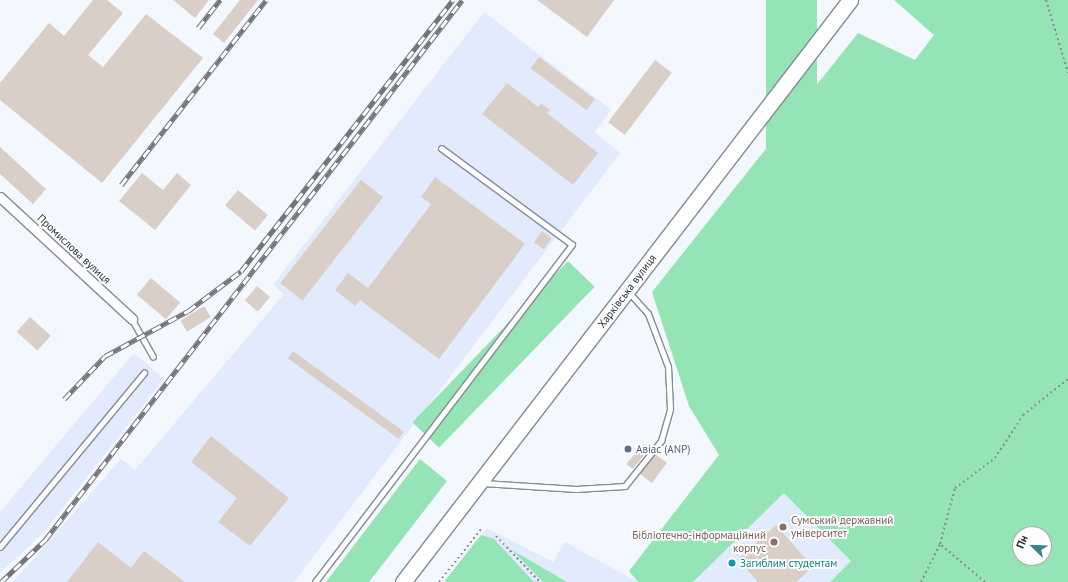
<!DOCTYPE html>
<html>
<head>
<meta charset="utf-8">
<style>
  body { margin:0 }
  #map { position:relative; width:1068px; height:582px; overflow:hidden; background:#f3f7fe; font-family:"PT Sans",sans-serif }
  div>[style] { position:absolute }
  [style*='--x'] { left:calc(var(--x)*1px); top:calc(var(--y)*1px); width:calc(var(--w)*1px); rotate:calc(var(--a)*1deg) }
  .built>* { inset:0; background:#e1ebfd }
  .green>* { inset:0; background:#94e4b5; transform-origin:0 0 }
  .building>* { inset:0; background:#dacfc7; transform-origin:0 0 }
  .path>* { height:2px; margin-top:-1px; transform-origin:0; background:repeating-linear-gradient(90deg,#888b90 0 2px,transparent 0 5px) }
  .roads { filter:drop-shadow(1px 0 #868b95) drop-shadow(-1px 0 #868b95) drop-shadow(0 1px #868b95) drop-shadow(0 -1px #868b95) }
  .lane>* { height:4.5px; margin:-2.25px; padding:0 2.25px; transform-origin:2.25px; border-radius:2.25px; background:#fff }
  .street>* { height:9px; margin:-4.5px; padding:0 4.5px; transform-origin:4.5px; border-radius:4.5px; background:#fff }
  .primary>* { height:15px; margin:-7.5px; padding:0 7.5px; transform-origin:7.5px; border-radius:7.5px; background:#fff }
  .rail>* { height:4.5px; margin-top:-2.25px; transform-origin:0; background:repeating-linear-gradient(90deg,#fff 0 9px,#72757a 0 18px); box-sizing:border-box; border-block:1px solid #72757a }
  .dots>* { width:11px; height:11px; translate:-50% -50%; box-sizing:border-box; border:2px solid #fff; border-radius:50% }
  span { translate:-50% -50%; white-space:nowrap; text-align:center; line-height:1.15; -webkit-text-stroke:3.5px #fff; paint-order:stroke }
  .street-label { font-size:11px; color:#2b2d31 }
  .service-label { font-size:11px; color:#4e5e75 }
  .left { translate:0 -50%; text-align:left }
  .education-label { font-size:11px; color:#785e54 }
  .right { translate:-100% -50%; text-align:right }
  .culture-label { font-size:11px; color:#0d838f }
  .north { position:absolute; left:1012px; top:526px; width:40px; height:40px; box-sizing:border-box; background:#fff; border:1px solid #aaabad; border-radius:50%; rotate:293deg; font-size:11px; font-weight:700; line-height:16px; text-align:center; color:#2b2d31 }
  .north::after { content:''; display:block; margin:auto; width:14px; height:18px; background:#3d828f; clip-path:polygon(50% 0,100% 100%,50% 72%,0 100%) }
</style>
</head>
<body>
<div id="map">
  <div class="built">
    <div style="clip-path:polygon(484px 12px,611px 110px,595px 132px,620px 153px,294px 582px,13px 582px,121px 459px,135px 470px,284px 294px,273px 285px)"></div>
    <div style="clip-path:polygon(134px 353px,164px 379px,43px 533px,0 573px,0 512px)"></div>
    <div style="clip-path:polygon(784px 493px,851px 561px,830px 582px,693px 582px)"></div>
    <div style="clip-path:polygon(487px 528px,553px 562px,565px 542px,638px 582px,444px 582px)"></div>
  </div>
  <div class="green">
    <div style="left:766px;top:0;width:51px;height:300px"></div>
    <div style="clip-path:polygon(evenodd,894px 0,1068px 0,1068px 582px,830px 582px,851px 561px,784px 493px,693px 582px,638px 582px,629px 571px,719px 455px,689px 406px,652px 292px,858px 33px,915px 60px,934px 35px,894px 0,1020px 534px,1044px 534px,1044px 558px,1020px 558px,1020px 534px)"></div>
    <div style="left:568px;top:261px;width:37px;height:224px;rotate:44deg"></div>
    <div style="clip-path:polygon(420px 459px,447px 481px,369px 582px,326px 582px)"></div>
    <div style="clip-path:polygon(481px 535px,494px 539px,534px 582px,444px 582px)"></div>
    <div style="clip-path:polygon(512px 550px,567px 582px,543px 582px)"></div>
  </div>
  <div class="building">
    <div style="clip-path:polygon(93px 0,107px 0,123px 13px,88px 55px,103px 67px,146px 14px,203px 58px,102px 183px,0 100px,0 83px,49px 23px,64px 36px)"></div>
    <div style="clip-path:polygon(173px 0,209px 0,195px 18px)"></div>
    <div style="clip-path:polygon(240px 0,258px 0,224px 43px,213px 34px)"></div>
    <div style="clip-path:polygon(537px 0,614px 0,587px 37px)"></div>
    <div style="left:539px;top:57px;width:70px;height:14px;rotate:37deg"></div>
    <div style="left:655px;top:60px;width:21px;height:78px;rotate:37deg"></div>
    <div style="clip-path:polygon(507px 83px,538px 107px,541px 103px,550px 110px,547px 113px,598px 153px,573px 185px,482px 114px)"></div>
    <div style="clip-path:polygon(0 147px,46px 189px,33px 204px,0 174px)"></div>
    <div style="clip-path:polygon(142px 173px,163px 190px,177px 173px,191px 185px,155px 230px,119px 201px)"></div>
    <div style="clip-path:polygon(435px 177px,525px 244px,439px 359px,360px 300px,355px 306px,335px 290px,348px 273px,368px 288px,431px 204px,421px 197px)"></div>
    <div style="left:361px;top:180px;width:28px;height:131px;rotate:38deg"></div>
    <div style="left:238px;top:190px;width:39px;height:20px;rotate:40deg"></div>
    <div style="left:542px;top:231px;width:12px;height:14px;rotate:35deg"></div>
    <div style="left:151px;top:278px;width:38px;height:22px;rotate:40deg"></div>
    <div style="left:257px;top:286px;width:17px;height:19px;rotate:40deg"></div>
    <div style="left:204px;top:306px;width:13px;height:28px;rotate:58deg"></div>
    <div style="left:30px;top:317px;width:28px;height:20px;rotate:42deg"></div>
    <div style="left:293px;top:351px;width:137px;height:9px;rotate:36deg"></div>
    <div style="clip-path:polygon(211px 436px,289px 498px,250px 546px,218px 522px,237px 498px,191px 462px)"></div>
    <div style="left:643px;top:444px;width:8px;height:26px;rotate:40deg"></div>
    <div style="left:655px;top:454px;width:15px;height:25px;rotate:37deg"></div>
    <div style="clip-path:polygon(776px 525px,813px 567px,796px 582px,758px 582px,738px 559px)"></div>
    <div style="clip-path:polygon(98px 542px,131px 568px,144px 551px,185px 582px,67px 582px)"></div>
  </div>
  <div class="path">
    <div style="--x:1046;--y:0;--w:76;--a:73.2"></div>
    <div style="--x:496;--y:536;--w:64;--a:46.3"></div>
    <div style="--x:439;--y:582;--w:69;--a:-51.5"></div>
    <div style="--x:921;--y:582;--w:42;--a:-63.4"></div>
    <div style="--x:985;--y:582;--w:59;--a:-139.8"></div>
    <div style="--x:940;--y:544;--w:58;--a:-75"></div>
    <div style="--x:955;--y:488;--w:50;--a:-36.9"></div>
    <div style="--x:995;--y:458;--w:51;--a:-56.9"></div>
    <div style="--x:1023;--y:415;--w:58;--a:-38.7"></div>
  </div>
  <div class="roads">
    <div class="lane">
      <div style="--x:132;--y:319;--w:43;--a:60.4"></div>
      <div style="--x:483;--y:483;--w:93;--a:3.7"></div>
      <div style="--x:576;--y:489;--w:49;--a:-3.5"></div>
      <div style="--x:625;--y:486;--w:58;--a:-51.3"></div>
      <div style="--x:661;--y:441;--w:33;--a:-74"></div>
      <div style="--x:670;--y:409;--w:42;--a:-92.7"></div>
      <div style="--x:668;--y:367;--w:57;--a:-110.7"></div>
      <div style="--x:648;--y:314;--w:30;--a:-132"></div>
      <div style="--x:0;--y:547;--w:226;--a:-50.4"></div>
      <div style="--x:315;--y:582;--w:424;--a:-52.7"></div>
      <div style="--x:572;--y:245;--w:162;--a:-143.6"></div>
    </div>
    <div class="street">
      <div style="--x:0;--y:197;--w:180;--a:42.7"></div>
    </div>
    <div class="primary">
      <div style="--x:403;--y:582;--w:734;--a:-52.47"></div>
    </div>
  </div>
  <div class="rail">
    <div style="--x:198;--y:28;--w:36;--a:-52"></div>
    <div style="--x:121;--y:185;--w:235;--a:-51.9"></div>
    <div style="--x:64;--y:399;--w:59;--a:-46.4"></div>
    <div style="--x:105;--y:356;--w:94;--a:-28.5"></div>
    <div style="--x:188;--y:311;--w:66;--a:-37"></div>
    <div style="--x:241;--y:271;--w:344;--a:-52"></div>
    <div style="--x:1;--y:582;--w:61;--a:-43.7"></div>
    <div style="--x:45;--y:540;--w:682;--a:-52.32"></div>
  </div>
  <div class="dots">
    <div style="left:628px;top:449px;background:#5c6f8a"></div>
    <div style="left:783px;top:527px;background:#8d6e63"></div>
    <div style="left:774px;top:542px;background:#8d6e63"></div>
    <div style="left:732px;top:563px;background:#0f9aa8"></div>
  </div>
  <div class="street-label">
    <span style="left:74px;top:249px;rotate:43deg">Промислова вулиця</span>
    <span style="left:627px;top:291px;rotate:-53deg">Харківська вулиця</span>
  </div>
  <div class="service-label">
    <span class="left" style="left:636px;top:449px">Авіас (ANP)</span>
  </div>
  <div class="education-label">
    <span class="left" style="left:791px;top:527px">Сумський державний<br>університет</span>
    <span class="right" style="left:766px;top:542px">Бібліотечно-інформаційний<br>корпус</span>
  </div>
  <div class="culture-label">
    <span class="left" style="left:740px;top:563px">Загиблим студентам</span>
  </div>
  <div class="north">Пн</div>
</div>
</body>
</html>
